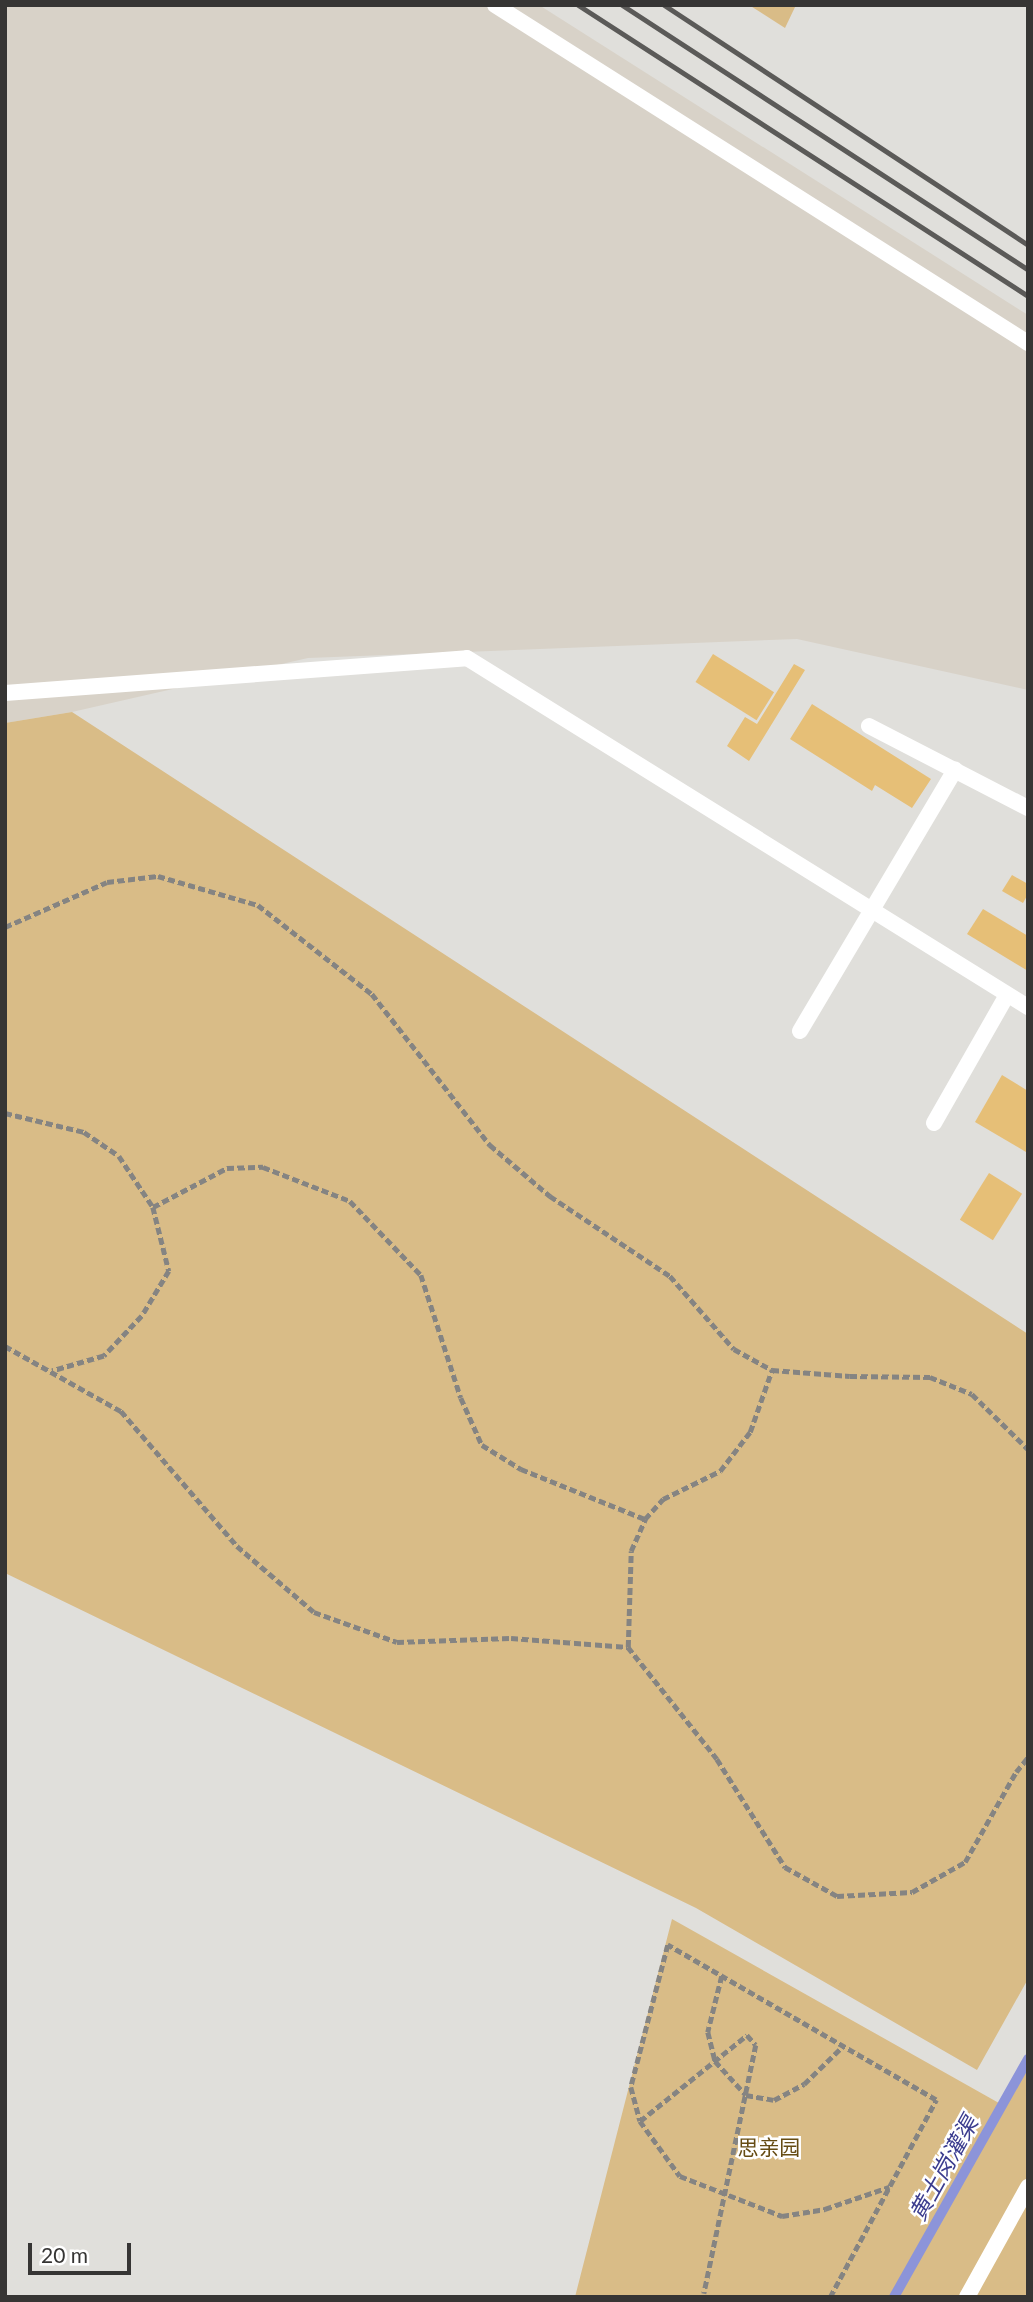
<!DOCTYPE html>
<html>
<head>
<meta charset="utf-8">
<style>
  body { margin:0 }
  #map { position:relative; width:1033px; height:2302px; overflow:hidden; background:#e0dfdb; font-family:Lato,"Noto Sans SC",sans-serif }
  div>[style] { position:absolute }
  [style*='--x'] { left:calc(var(--x)*1px); top:calc(var(--y)*1px); width:calc(var(--w)*1px); rotate:calc(var(--a)*1deg) }
  .built>* { inset:0; background:#d8d2c8 }
  .green>* { inset:0; background:#d9bc87 }
  .stream>* { height:10px; margin:-5px; padding:0 5px; transform-origin:5px; border-radius:5px; background:#8c94d9 }
  .building>* { inset:0; background:#e6bf77; transform-origin:0 0 }
  .path>* { height:4.5px; margin-top:-2.25px; transform-origin:0; background:repeating-linear-gradient(90deg,#858482 0 7px,transparent 0 10.5px) }
  .service>* { height:16px; margin:-8px; padding:0 8px; transform-origin:8px; border-radius:8px; background:#fff }
  .rail>* { height:5px; margin:-2.5px; padding:0 2.5px; transform-origin:2.5px; border-radius:2.5px; background:#5b5a58 }
  span { translate:-50% -50%; white-space:nowrap; text-align:center; line-height:1.15; -webkit-text-stroke:5px #fff; paint-order:stroke }
  .park-label { font-size:21px; color:#664c14 }
  .water-label { font-size:23px; color:#3c3d8f; font-style:italic }
  .frame { position:absolute; inset:0; border:7px solid #363534; pointer-events:none }
  .scale { position:absolute; left:28px; top:2243px; width:103px; height:32px; box-sizing:border-box; border:4px solid #363534; border-top:0; padding-left:9px; font-size:21px; line-height:24px; white-space:nowrap; color:#363534; -webkit-text-stroke:5px #fff; paint-order:stroke }
</style>
</head>
<body>
<div id="map">
  <div class="built">
    <div style="clip-path:polygon(5px 5px,539px 5px,1028px 315px,1028px 690px,797px 639px,308px 658px,72px 712px,5px 723px)"></div>
  </div>
  <div class="green">
    <div style="clip-path:polygon(749px 5px,796px 5px,785px 28px)"></div>
    <div style="clip-path:polygon(72px 712px,1028px 1334px,1028px 1979px,977px 2070px,696px 1908px,5px 1573px,5px 723px)"></div>
    <div style="clip-path:polygon(672px 1919px,1006px 2107px,1028px 2068px,1028px 2297px,575px 2297px)"></div>
  </div>
  <div class="stream">
    <div style="--x:894;--y:2297;--w:273;--a:-60.6"></div>
  </div>
  <div class="building">
    <div style="left:713px;top:654px;width:72px;height:33px;rotate:32deg"></div>
    <div style="clip-path:polygon(794px 664px,805px 670px,749px 761px,727px 746px,745px 717px,757px 724px)"></div>
    <div style="clip-path:polygon(812px 704px,931px 779px,912px 808px,875px 785px,872px 791px,790px 739px)"></div>
    <div style="clip-path:polygon(1012px 875px,1028px 884px,1028px 894px,1023px 903px,1002px 891px)"></div>
    <div style="clip-path:polygon(983px 909px,1028px 936px,1028px 971px,967px 934px)"></div>
    <div style="clip-path:polygon(1002px 1075px,1028px 1091px,1026px 1152px,975px 1122px)"></div>
    <div style="left:989px;top:1173px;width:39px;height:55px;rotate:32deg"></div>
  </div>
  <div class="path">
    <div style="--x:5;--y:927;--w:111;--a:-23.8"></div>
    <div style="--x:107;--y:882;--w:51;--a:-6.7"></div>
    <div style="--x:158;--y:876;--w:104;--a:16.2"></div>
    <div style="--x:258;--y:905;--w:145;--a:38"></div>
    <div style="--x:372;--y:994;--w:192;--a:52"></div>
    <div style="--x:490;--y:1145;--w:79;--a:40.4"></div>
    <div style="--x:550;--y:1196;--w:144;--a:33.7"></div>
    <div style="--x:670;--y:1276;--w:97;--a:48.8"></div>
    <div style="--x:734;--y:1349;--w:43;--a:28.9"></div>
    <div style="--x:772;--y:1370;--w:78;--a:4.4"></div>
    <div style="--x:850;--y:1376;--w:80;--a:0.7"></div>
    <div style="--x:930;--y:1377;--w:45;--a:22"></div>
    <div style="--x:972;--y:1394;--w:78;--a:44.5"></div>
    <div style="--x:5;--y:1113;--w:81;--a:13.5"></div>
    <div style="--x:84;--y:1132;--w:42;--a:34.4"></div>
    <div style="--x:119;--y:1156;--w:61;--a:56.3"></div>
    <div style="--x:153;--y:1207;--w:66;--a:76"></div>
    <div style="--x:169;--y:1271;--w:52;--a:121"></div>
    <div style="--x:142;--y:1316;--w:55;--a:133.5"></div>
    <div style="--x:104;--y:1356;--w:54;--a:163.9"></div>
    <div style="--x:153;--y:1207;--w:84;--a:-27.8"></div>
    <div style="--x:227;--y:1168;--w:36;--a:-2"></div>
    <div style="--x:263;--y:1167;--w:93;--a:21.3"></div>
    <div style="--x:350;--y:1201;--w:103;--a:46.2"></div>
    <div style="--x:421;--y:1275;--w:129;--a:72"></div>
    <div style="--x:461;--y:1398;--w:51;--a:65.9"></div>
    <div style="--x:482;--y:1445;--w:46;--a:31.6"></div>
    <div style="--x:521;--y:1469;--w:134;--a:22"></div>
    <div style="--x:5;--y:1346;--w:133;--a:29.3"></div>
    <div style="--x:121;--y:1411;--w:178;--a:49.3"></div>
    <div style="--x:237;--y:1546;--w:101;--a:40.6"></div>
    <div style="--x:314;--y:1612;--w:88;--a:19.9"></div>
    <div style="--x:397;--y:1642;--w:114;--a:-2"></div>
    <div style="--x:511;--y:1638;--w:117;--a:4.4"></div>
    <div style="--x:628;--y:1647;--w:143;--a:51.5"></div>
    <div style="--x:717;--y:1759;--w:128;--a:57.8"></div>
    <div style="--x:785;--y:1867;--w:60;--a:29.1"></div>
    <div style="--x:837;--y:1896;--w:75;--a:-3.1"></div>
    <div style="--x:912;--y:1892;--w:61;--a:-29.5"></div>
    <div style="--x:965;--y:1862;--w:103;--a:-60.5"></div>
    <div style="--x:1016;--y:1772;--w:19;--a:-51"></div>
    <div style="--x:628;--y:1647;--w:96;--a:-88.2"></div>
    <div style="--x:631;--y:1551;--w:35;--a:-66"></div>
    <div style="--x:645;--y:1519;--w:27;--a:-48"></div>
    <div style="--x:663;--y:1499;--w:64;--a:-26.2"></div>
    <div style="--x:720;--y:1471;--w:49;--a:-52.4"></div>
    <div style="--x:750;--y:1432;--w:66;--a:-70.5"></div>
    <div style="--x:722;--y:1976;--w:58;--a:104"></div>
    <div style="--x:708;--y:2032;--w:30;--a:76"></div>
    <div style="--x:715;--y:2061;--w:46;--a:47.6"></div>
    <div style="--x:746;--y:2095;--w:28;--a:10"></div>
    <div style="--x:774;--y:2100;--w:34;--a:-28"></div>
    <div style="--x:804;--y:2084;--w:54;--a:-44.3"></div>
    <div style="--x:640;--y:2121;--w:137;--a:-38.8"></div>
    <div style="--x:747;--y:2035;--w:13;--a:48"></div>
    <div style="--x:756;--y:2045;--w:254;--a:101.8"></div>
    <div style="--x:830;--y:2297;--w:224;--a:-61.7"></div>
    <div style="--x:936;--y:2100;--w:310;--a:-150"></div>
    <div style="--x:668;--y:1945;--w:147;--a:104.6"></div>
    <div style="--x:631;--y:2087;--w:35;--a:75"></div>
    <div style="--x:640;--y:2121;--w:68;--a:54"></div>
    <div style="--x:680;--y:2176;--w:110;--a:21.4"></div>
    <div style="--x:782;--y:2216;--w:44;--a:-9.2"></div>
    <div style="--x:825;--y:2209;--w:68;--a:-19"></div>
  </div>
  <div class="service">
    <div style="--x:495;--y:5;--w:631;--a:32.38"></div>
    <div style="--x:5;--y:693;--w:463;--a:-4.3"></div>
    <div style="--x:467;--y:658;--w:661;--a:31.89"></div>
    <div style="--x:869;--y:726;--w:179;--a:27.3"></div>
    <div style="--x:800;--y:1031;--w:304;--a:-59.3"></div>
    <div style="--x:934;--y:1123;--w:147;--a:-60.3"></div>
    <div style="--x:967;--y:2297;--w:126;--a:-61"></div>
  </div>
  <div class="rail">
    <div style="--x:578;--y:5;--w:536;--a:32.89"></div>
    <div style="--x:622;--y:5;--w:485;--a:33.1"></div>
    <div style="--x:664;--y:5;--w:436;--a:33.4"></div>
  </div>
  <div class="park-label">
    <span style="left:769px;top:2147px">思亲园</span>
  </div>
  <div class="water-label">
    <span style="left:943px;top:2168px;rotate:-61deg">黄土岗灌渠</span>
  </div>
  <div class="frame"></div>
  <div class="scale">20 m</div>
</div>
</body>
</html>
